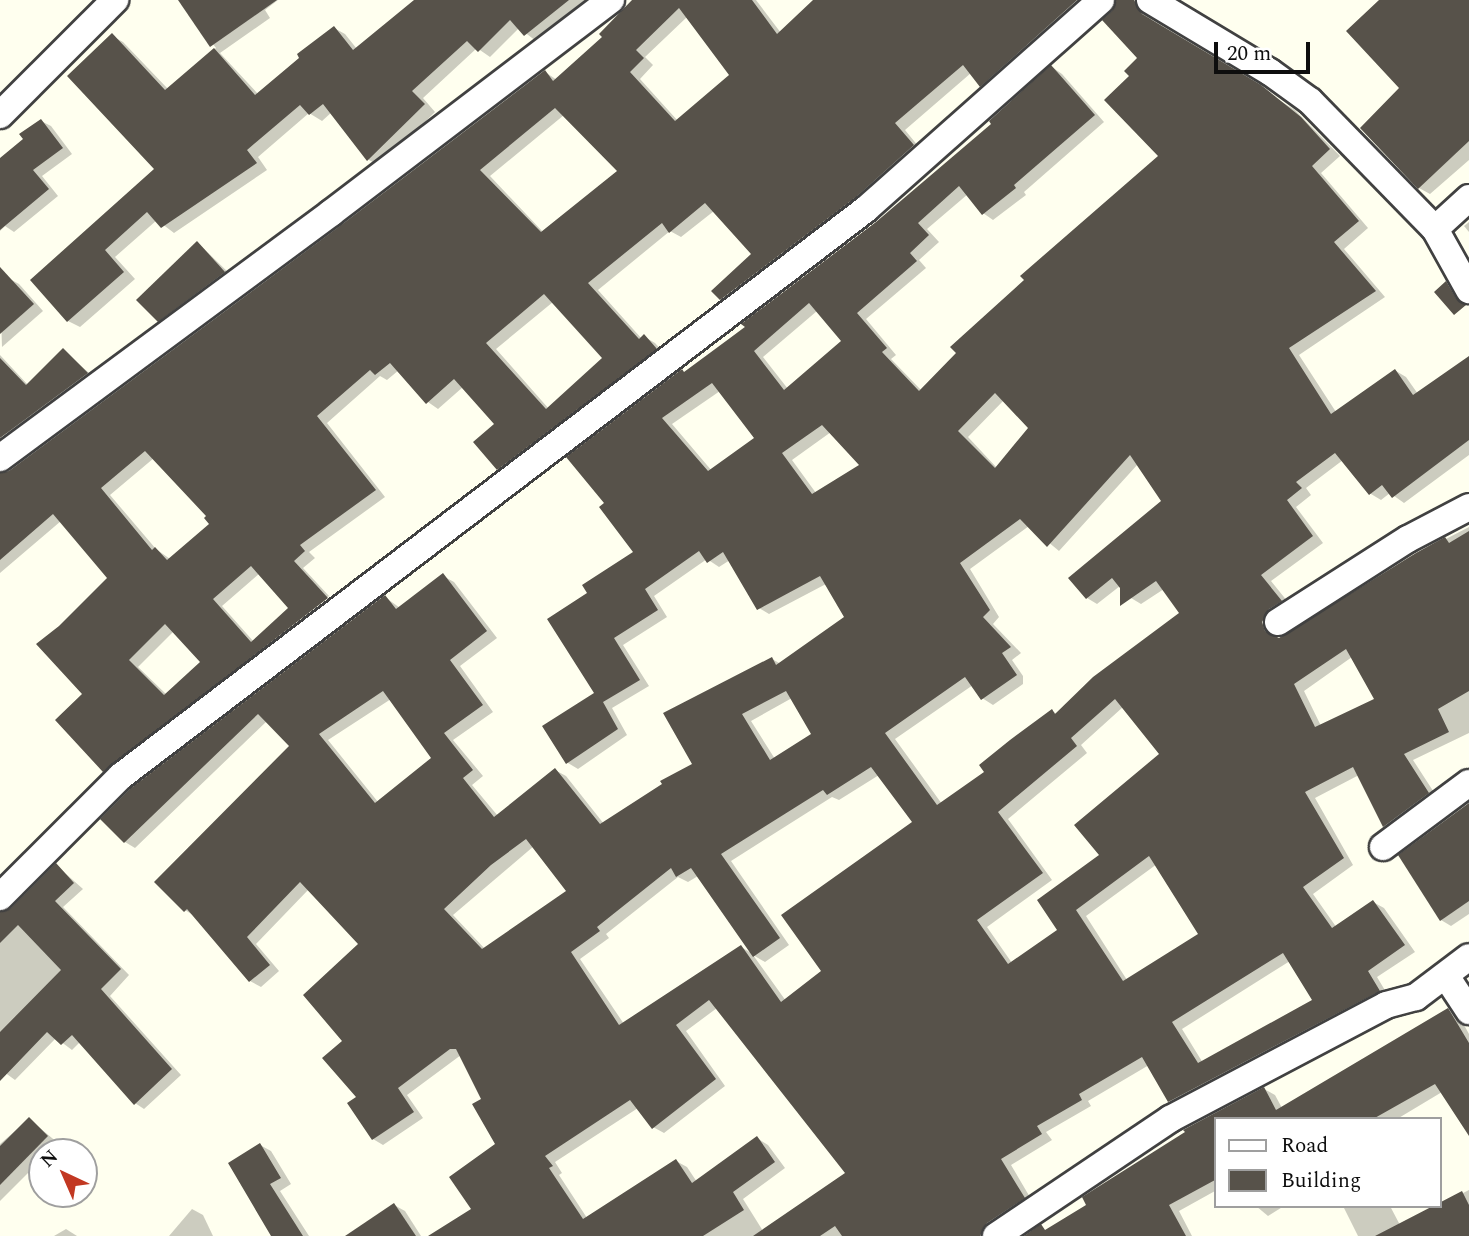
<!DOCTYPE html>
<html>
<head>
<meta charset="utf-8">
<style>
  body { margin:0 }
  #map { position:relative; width:1469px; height:1236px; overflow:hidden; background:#ffffef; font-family:Spectral,serif }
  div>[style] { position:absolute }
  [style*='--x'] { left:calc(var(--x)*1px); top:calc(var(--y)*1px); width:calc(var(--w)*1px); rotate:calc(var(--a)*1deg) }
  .shadow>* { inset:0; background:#0003 }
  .building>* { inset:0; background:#57524a }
  .roads { filter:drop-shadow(2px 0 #414141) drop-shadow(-2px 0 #414141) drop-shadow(0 2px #414141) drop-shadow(0 -2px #414141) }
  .minor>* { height:26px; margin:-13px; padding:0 13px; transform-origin:13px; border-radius:13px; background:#fff }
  span { translate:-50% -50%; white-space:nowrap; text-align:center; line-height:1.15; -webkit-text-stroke:7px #fff; paint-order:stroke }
  .legend { position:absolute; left:1214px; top:1117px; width:228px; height:91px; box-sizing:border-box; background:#fff; border:2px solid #9f9f9f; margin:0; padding:9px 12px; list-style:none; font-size:21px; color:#0e0e0e }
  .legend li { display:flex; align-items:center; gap:14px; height:35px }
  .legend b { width:35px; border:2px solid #9f9f9f }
  .north { position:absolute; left:28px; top:1138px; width:70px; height:70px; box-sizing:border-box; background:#fff; border:2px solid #9f9f9f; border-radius:50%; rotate:316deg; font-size:19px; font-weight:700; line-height:28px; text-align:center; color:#0e0e0e }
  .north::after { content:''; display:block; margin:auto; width:24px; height:32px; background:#c23822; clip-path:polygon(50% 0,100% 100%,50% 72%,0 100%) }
  .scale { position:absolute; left:1214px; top:42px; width:96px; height:32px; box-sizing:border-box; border:4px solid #0e0e0e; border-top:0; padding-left:9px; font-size:21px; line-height:24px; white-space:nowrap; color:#0e0e0e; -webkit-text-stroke:5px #fff; paint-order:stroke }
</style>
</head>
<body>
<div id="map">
  <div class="shadow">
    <div style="clip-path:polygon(180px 0,278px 0,265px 10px,270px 18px,220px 53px,258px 94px,334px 28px,345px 34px,357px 49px,459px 0,587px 0,536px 41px,519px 28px,490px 57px,477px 48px,423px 98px,435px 112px,380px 166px,369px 160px,332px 112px,322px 121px,309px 113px,258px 157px,267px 170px,174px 233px,157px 220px,115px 257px,135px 279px,80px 327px,68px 321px,32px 280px,157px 169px,112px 36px,123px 42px,168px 89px,216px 48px)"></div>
    <div style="clip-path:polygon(evenodd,634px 0,756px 0,781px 33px,814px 0,1097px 0,992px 91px,981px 85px,971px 73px,905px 130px,923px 152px,732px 305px,721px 299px,754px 255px,714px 211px,681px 237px,670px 231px,598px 290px,642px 339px,645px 337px,655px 343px,666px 355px,509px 475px,498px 469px,496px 424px,463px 387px,438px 409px,428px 402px,399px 370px,387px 380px,380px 376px,327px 423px,385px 497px,309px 552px,315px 558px,303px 568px,329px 596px,260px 650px,331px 598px,338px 605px,115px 777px,104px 770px,85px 694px,60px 628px,109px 578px,61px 521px,0 573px,0 481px,545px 72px,557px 80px,605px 37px,634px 0,687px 17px,731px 76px,678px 121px,640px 79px,653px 65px,645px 57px,687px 17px,634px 0,564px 115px,619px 171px,543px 232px,490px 176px,564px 115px,634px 0,553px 302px,605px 358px,549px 409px,496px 349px,553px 302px,634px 0,154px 458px,209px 516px,212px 524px,170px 559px,156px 549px,110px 495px,154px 458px,634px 0,260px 573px,291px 608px,254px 642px,222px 606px,260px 573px,634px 0,174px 631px,203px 662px,167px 695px,138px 667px,174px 631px)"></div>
    <div style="clip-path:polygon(evenodd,1118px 0,1149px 0,1144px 7px,1153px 22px,1295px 110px,1340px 156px,1321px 173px,1368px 228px,1344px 249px,1385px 297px,1299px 355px,1336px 412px,1396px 371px,1406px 377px,1418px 394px,1469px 358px,1469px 455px,1404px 503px,1390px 493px,1381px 500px,1371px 494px,1343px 460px,1306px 488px,1311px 495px,1296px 507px,1323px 543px,1271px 581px,1292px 607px,1275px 620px,1275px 638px,1287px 637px,1417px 554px,1469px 527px,1469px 733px,1413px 760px,1439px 800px,1395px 832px,1385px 826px,1359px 775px,1315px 798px,1353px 865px,1313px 894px,1337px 928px,1373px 902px,1384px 908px,1415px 952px,1377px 977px,1389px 997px,1180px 1107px,1169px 1101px,1149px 1065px,1088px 1101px,1091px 1106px,1046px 1132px,1052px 1140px,1011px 1165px,1034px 1204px,994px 1236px,616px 1236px,676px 1161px,687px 1167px,697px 1182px,757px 1138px,768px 1145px,785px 1168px,743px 1199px,763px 1231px,848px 1173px,717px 1008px,686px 1031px,725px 1086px,664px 1133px,653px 1127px,638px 1108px,555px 1162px,562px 1173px,559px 1175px,589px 1221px,567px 1236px,432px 1236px,474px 1209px,497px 1144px,483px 1100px,461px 1055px,407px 1095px,423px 1118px,383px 1145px,373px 1139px,345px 1041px,361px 944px,309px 889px,256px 944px,279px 971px,261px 987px,250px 981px,196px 917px,185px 910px,292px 746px,267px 721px,135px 848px,125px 842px,103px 819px,385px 597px,400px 608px,443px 576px,454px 582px,497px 638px,460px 666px,493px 712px,453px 740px,483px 776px,472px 785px,498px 816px,555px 770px,566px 776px,604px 824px,694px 764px,772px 659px,781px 664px,846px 618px,826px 584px,769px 614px,759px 608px,730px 560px,719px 567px,707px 559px,654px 596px,667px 617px,623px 645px,649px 686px,612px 708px,627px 735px,578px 769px,568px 763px,544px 726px,597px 693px,589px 593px,636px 553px,601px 508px,686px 373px,877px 223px,994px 124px,1052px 67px,1062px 74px,1104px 122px,1024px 192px,1026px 195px,993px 220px,983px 213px,968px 194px,927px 229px,939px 242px,919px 260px,926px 268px,866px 319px,896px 355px,891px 359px,922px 391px,1161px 156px,1131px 76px,1139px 58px,1117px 6px,1118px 0,817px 311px,844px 341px,788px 389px,763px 357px,817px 311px,1118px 0,720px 391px,757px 439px,712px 471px,672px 424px,720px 391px,1118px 0,1004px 400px,1031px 427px,997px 468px,968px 437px,1004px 400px,1118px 0,831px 432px,862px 466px,816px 493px,792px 460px,831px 432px,1118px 0,1138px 464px,1164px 502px,1087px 598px,1097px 604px,1120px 586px,1131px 598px,1141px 604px,1164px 589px,1182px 614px,1057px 714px,1052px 711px,987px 772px,942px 804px,895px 739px,973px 685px,982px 698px,993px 705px,1023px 684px,1023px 676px,1012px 660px,1021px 653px,993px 624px,999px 617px,970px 569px,1029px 526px,1059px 551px,1138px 464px,1118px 0,1352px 657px,1376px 700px,1321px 726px,1304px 691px,1352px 657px,1118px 0,792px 698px,814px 735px,775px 759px,751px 721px,792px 698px,1118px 0,391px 699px,434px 758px,378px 802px,328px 740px,391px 699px,1118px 0,1123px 707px,1162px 754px,1060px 931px,1012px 963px,987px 927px,1052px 880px,1008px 819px,1087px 753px,1081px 745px,1123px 707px,1118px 0,879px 775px,914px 822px,823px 972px,786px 1001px,753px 955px,765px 962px,789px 945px,731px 861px,832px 797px,839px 800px,879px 775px,1118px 0,534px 846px,568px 891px,485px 949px,453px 915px,534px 846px,1118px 0,1157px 864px,1201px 935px,1127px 980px,1086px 916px,1157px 864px,1118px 0,698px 876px,753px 954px,741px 947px,624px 1024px,580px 959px,609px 938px,606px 934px,678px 877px,688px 882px,698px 876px,1118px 0,1290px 961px,1314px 1000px,1203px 1063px,1182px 1029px,1290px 961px)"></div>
    <div style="clip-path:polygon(1382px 0,1469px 0,1469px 160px,1430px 194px,1419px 188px,1363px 128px,1401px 88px)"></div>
    <div style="clip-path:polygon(41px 121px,51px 126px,72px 154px,42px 176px,58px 196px,14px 232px,5px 226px,0 231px,0 161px,25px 140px)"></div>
    <div style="clip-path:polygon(1469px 222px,1469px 232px,1464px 226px)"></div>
    <div style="clip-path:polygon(198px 243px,233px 277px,167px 325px,159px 320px)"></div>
    <div style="clip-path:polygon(8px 278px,19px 284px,43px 311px,2px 347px,0 285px)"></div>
    <div style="clip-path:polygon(64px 351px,97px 380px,17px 439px,7px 433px,0 426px,0 355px,28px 385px)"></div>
    <div style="clip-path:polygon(1469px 805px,1469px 914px,1451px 926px,1441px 920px)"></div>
    <div style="clip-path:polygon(56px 865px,83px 889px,63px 907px,129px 975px,110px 996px,181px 1075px,144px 1109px,135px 1103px,80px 1042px,72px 1050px,56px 1038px,15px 1080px,0 1069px,0 913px,12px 910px)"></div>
    <div style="clip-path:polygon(1448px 1010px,1459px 1016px,1469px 1034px,1469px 1134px,1442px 1092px,1397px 1119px,1215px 1119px,1215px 1191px,1179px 1211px,1192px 1236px,1104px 1236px,1084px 1198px,1264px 1089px,1275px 1095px,1282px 1108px)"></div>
    <div style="clip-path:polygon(29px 1119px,58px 1143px,49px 1152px,42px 1152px,42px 1159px,0 1201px,0 1144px)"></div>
    <div style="clip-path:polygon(260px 1145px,271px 1151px,291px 1184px,280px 1191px,309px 1236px,275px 1236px)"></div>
    <div style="clip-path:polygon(1469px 1190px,1469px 1236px,1358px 1236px,1343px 1206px,1390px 1206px,1400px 1225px)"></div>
    <div style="clip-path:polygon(394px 1205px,405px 1211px,421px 1236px,348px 1236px)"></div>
    <div style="clip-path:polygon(1256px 1206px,1284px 1206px,1268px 1216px)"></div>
    <div style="clip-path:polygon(192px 1209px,203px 1215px,213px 1236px,169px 1236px)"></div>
    <div style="clip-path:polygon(66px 1229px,77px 1236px,54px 1236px)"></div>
  </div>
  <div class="building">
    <div style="clip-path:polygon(178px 0,277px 0,210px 47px)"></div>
    <div style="clip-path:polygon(414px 0,569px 0,524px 36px,510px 20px,478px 52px,467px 41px,412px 91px,425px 104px,367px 161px,323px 104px,309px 115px,300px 105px,247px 150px,257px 163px,161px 228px,147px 212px,105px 250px,124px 272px,67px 322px,30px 280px,154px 169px,67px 76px,112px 33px,165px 90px,214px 48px,255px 95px,299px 58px,297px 54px,334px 26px,353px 50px)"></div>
    <div style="clip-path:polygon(evenodd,632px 0,752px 0,777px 34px,813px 0,1077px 0,980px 87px,963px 65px,895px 123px,914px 145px,856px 197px,720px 300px,711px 291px,751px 254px,705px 203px,669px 233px,662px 223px,588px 283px,639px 339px,644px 334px,657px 349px,497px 470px,473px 442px,494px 424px,454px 379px,426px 404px,390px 363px,375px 375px,370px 370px,317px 416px,376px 490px,300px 545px,305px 551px,294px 561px,328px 598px,103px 772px,55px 720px,82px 694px,36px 644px,59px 626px,107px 578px,53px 514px,0 560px,0 473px,9px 471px,340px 226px,545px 70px,553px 81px,602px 37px,599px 34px,632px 0,679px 8px,729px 75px,675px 121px,630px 72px,644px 58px,636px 50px,679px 8px,632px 0,555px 108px,617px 171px,541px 232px,480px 170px,555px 108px,632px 0,544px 294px,602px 358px,546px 409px,486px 343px,544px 294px,632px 0,145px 451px,206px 516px,204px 518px,209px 524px,167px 560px,155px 547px,152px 550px,101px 488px,145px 451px,632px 0,251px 566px,288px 608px,251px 642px,213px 599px,251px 566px,632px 0,165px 624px,200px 662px,164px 695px,129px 660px,165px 624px)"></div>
    <div style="clip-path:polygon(evenodd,1116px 0,1134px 0,1142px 14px,1261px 85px,1301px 117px,1330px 149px,1312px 166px,1359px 221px,1334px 242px,1376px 291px,1289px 348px,1331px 414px,1395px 369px,1413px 395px,1469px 356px,1469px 440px,1392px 498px,1382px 485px,1369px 495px,1335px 453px,1296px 482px,1302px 488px,1287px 500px,1313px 536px,1261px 575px,1282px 601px,1269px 609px,1262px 622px,1265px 631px,1279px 638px,1416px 553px,1445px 537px,1449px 543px,1469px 531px,1469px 691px,1438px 709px,1449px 732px,1404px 754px,1429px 793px,1383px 827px,1353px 767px,1305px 792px,1344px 858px,1303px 887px,1332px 928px,1373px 900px,1405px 945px,1368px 971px,1380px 991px,1168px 1102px,1142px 1057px,1079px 1094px,1082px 1100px,1037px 1126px,1042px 1134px,1001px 1159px,1025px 1198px,987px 1223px,980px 1236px,842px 1236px,835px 1226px,820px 1236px,753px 1236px,845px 1173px,709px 1000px,676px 1025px,716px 1079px,652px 1129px,630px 1100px,545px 1156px,553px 1166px,549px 1168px,583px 1219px,676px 1159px,692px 1183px,757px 1136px,775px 1162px,733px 1192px,744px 1210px,703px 1236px,428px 1236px,471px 1209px,449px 1177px,495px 1144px,472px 1104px,481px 1099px,456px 1049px,450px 1049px,398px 1088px,414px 1112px,372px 1140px,347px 1103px,356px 1097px,322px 1058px,342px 1041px,303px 995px,358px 944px,300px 882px,247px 937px,270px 965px,249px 982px,187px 909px,184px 912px,154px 882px,289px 746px,258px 714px,124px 843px,100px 819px,131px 788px,385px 595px,396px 609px,443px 573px,487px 631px,450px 660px,483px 705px,444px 733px,473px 770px,463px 778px,494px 817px,555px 768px,600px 824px,662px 784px,660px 781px,692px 764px,663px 713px,772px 657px,776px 665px,844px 617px,820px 576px,757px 610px,723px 552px,707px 563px,699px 551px,645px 589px,658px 610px,614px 638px,640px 680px,603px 702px,618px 729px,566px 764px,542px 726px,594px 693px,547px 619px,587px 593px,582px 585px,633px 552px,599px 507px,604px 503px,566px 457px,682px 369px,684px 372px,745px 327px,741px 324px,876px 222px,991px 124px,989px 121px,1051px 65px,1095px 115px,1014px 185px,1016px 188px,982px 215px,959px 186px,918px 223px,929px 235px,910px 253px,917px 261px,857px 313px,887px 348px,882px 352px,919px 391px,956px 353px,950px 347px,1024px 280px,1020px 276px,1158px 156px,1104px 100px,1129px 76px,1124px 71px,1137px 58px,1102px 20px,1112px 11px,1116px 0,809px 303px,841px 341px,784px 390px,754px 351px,809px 303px,1116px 0,712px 383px,754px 438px,708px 471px,662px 418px,712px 383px,1116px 0,995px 393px,1028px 428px,995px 468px,958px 431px,995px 393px,1116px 0,822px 425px,859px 465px,812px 494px,782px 453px,822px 425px,1116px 0,1130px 455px,1161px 501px,1068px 578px,1086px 599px,1112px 578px,1120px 588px,1120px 606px,1156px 581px,1179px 613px,1093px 677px,1055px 714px,1052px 709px,1010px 740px,979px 765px,984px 772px,937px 805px,885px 733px,965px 677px,981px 700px,1017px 675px,1002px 653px,1011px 647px,983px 617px,990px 610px,960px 563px,1020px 519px,1047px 547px,1130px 455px,1116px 0,1346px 649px,1374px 699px,1315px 727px,1294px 684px,1346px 649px,1116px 0,383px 691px,431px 758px,375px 803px,319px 734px,383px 691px,1116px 0,786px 691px,811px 734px,770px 760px,742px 714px,786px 691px,1116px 0,1115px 699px,1159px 754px,1074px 825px,1099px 855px,1037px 900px,1057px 930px,1008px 964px,977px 920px,1043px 873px,998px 812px,1077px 746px,1071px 738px,1115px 699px,1116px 0,871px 767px,912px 822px,781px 915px,821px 971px,781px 1002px,741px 945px,619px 1025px,571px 952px,600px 931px,597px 927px,671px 868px,676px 877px,691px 868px,753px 957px,780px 938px,721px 854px,823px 790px,827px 795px,871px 767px,1116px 0,526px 839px,566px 891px,482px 949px,444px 909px,491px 865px,526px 839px,1116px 0,1149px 856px,1198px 934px,1123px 981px,1076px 910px,1149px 856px,1116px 0,1283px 953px,1312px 1000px,1198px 1063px,1172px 1022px,1283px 953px)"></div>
    <div style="clip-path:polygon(1379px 0,1469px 0,1469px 141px,1418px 189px,1360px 128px,1399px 88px,1346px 31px)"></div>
    <div style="clip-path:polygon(41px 119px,63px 148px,33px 170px,49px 189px,0 230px,0 158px,23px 139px,19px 134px)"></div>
    <div style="clip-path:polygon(197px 241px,225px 272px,158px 322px,136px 300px)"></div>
    <div style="clip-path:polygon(0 267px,34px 304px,0 334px)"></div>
    <div style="clip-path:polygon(1446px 281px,1456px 298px,1466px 305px,1454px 315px,1434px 292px)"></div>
    <div style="clip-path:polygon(63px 348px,88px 373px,0 438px,0 358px,26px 385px)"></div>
    <div style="clip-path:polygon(1469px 803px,1469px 901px,1440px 921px,1398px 855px)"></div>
    <div style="clip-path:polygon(56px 863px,74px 883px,55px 901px,121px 969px,101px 989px,172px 1069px,134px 1105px,72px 1035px,61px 1045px,47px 1032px,0 1081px,0 1032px,61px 970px,18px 925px,0 943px,0 912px,11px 908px)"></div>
    <div style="clip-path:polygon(1448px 1008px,1469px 1043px,1469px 1136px,1435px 1084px,1373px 1119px,1215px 1119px,1215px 1180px,1169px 1205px,1186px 1236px,1024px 1236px,1041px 1224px,1045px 1230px,1086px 1205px,1082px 1197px,1185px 1132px,1183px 1130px,1264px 1087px,1276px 1110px)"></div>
    <div style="clip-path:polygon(29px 1117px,48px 1136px,0 1185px,0 1146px)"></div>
    <div style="clip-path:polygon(260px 1143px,281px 1178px,270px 1184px,303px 1236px,271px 1236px,228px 1163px)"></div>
    <div style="clip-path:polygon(1462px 1191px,1469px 1205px,1469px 1236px,1375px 1236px,1433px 1206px,1439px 1206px,1439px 1203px)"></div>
    <div style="clip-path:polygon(394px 1203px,416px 1236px,345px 1236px)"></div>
  </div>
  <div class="roads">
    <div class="minor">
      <div style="--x:1150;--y:0;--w:140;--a:31"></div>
      <div style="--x:1270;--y:72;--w:49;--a:35.9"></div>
      <div style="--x:1310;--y:101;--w:179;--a:45.7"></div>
      <div style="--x:1435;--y:229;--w:70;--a:60.9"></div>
      <div style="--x:0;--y:115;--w:163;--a:-45"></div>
      <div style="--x:1435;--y:229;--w:46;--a:-42.4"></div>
      <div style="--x:0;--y:458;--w:412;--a:-36.5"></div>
      <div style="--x:331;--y:213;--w:352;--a:-37.3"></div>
      <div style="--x:1278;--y:622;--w:154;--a:-32.6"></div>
      <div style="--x:1408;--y:539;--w:69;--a:-27.7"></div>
      <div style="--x:1383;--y:847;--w:107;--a:-36.7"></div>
      <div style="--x:0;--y:897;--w:171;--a:-45"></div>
      <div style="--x:121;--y:776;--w:936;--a:-37.27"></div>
      <div style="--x:866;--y:209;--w:314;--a:-41.6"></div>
      <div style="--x:1446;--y:976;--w:42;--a:56.7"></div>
      <div style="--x:996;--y:1236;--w:210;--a:-33.9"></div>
      <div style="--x:1170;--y:1119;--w:244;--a:-27.8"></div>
      <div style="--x:1386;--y:1005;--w:31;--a:-15"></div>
      <div style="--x:1416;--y:997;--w:66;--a:-37"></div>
    </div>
  </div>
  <ul class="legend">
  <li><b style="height:9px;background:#fff"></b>Road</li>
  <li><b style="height:19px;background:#57524a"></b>Building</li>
  </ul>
  <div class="north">N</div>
  <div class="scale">20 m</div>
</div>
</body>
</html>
